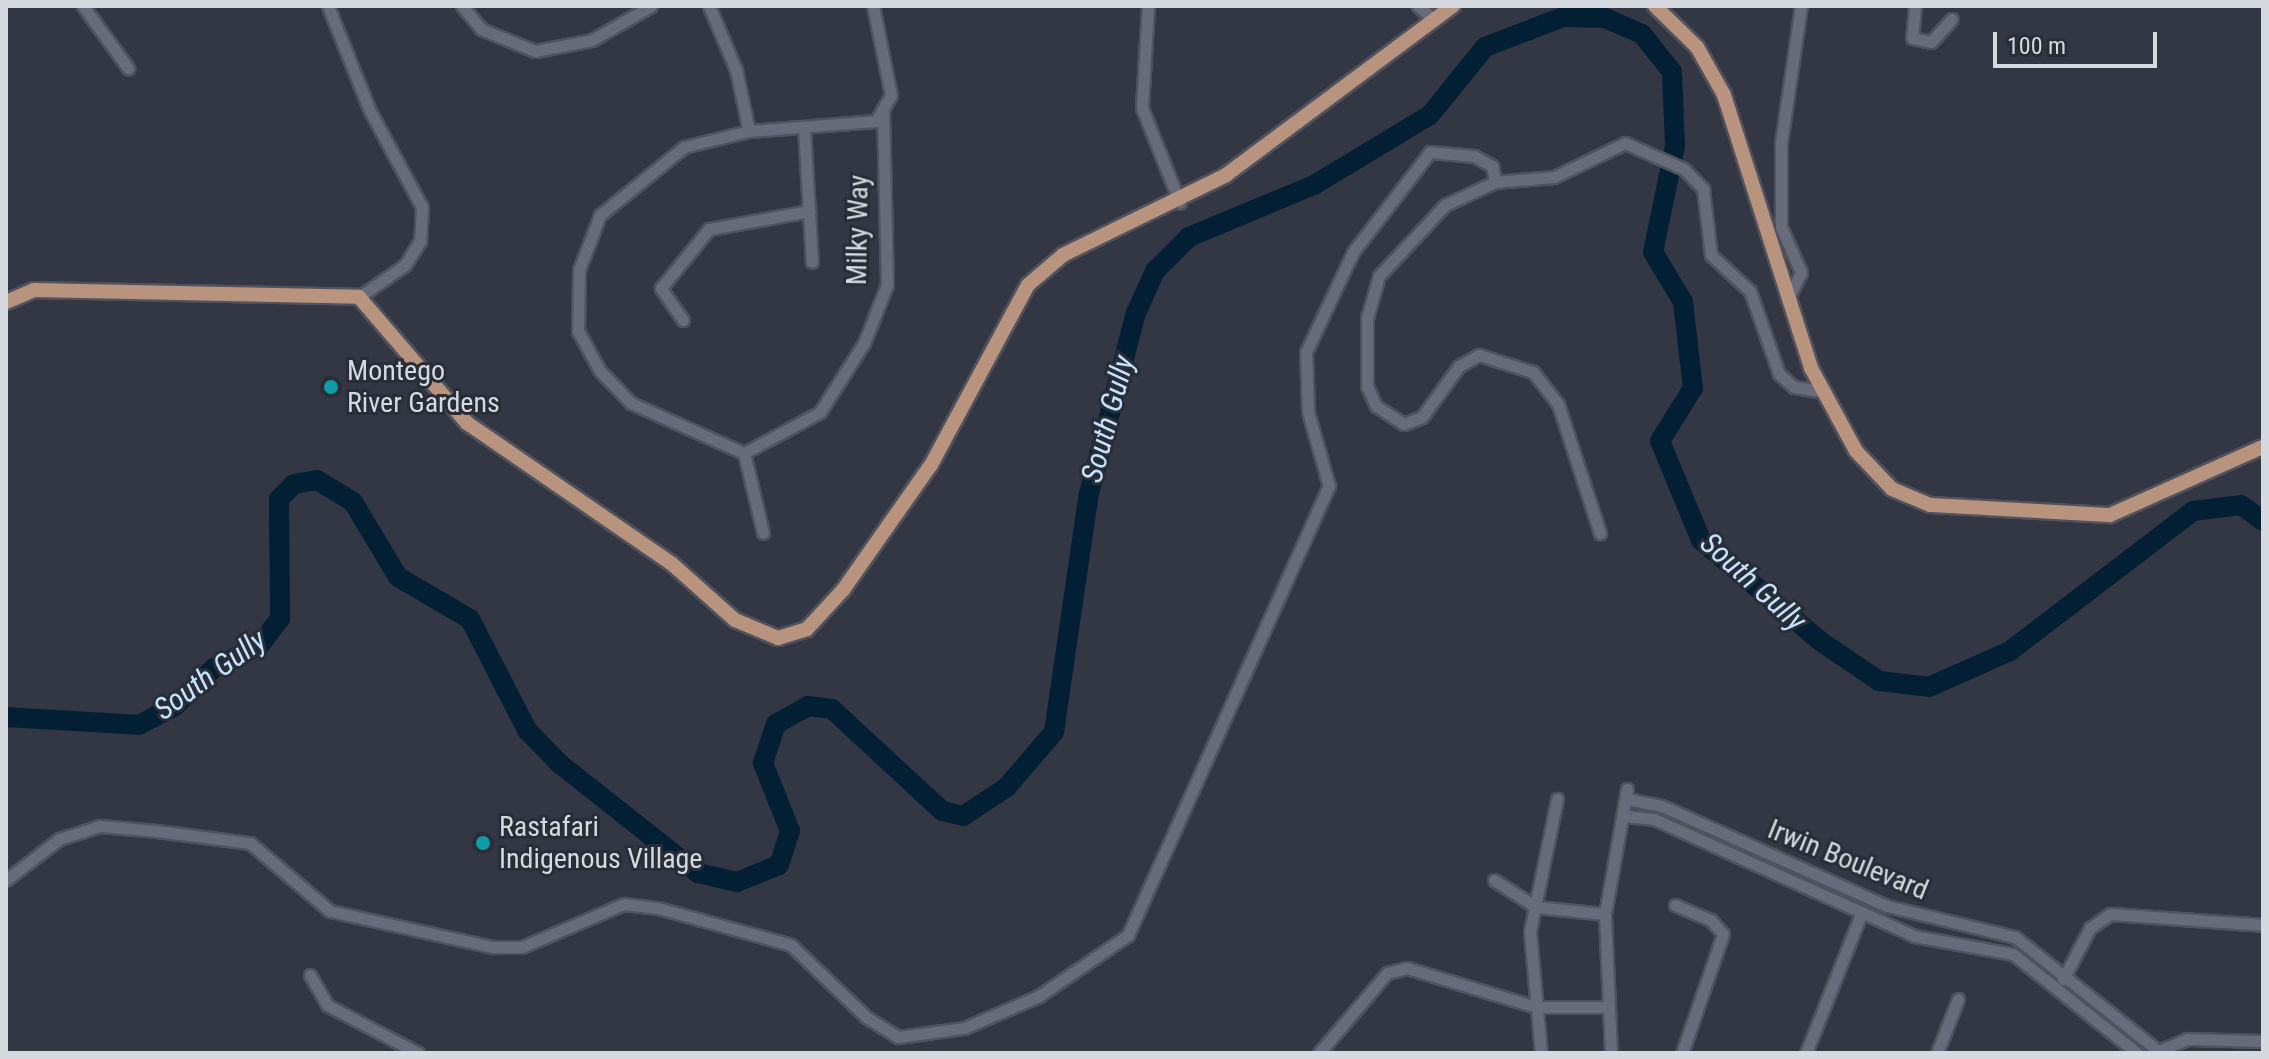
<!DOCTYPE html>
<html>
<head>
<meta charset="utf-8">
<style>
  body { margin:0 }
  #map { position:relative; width:2269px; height:1059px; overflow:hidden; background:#333743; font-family:"Roboto Condensed",sans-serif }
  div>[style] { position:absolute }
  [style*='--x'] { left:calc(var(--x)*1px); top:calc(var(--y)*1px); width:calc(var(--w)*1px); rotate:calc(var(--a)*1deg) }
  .river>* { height:20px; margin:-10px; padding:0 10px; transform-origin:10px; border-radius:10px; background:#021f34 }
  .roads { filter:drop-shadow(2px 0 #50525d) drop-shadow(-2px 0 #50525d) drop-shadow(0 2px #50525d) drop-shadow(0 -2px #50525d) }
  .minor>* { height:11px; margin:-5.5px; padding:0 5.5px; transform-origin:5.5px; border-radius:5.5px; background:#686c7a }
  .major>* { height:14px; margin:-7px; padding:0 7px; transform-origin:7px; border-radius:7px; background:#b8947f }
  .dots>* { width:22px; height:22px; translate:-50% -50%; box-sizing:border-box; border:4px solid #292d38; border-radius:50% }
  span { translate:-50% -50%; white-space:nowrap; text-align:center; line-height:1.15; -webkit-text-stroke:6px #292d38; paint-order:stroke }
  .street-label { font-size:28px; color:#d7d9e1 }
  .poi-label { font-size:28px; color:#d7d9e1 }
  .left { translate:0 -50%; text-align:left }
  .water-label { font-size:30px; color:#c4e3fc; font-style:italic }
  .frame { position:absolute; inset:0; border:8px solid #d7d9e1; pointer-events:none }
  .scale { position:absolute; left:1993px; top:32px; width:164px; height:36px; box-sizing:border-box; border:4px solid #d7d9e1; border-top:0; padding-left:10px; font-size:24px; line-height:28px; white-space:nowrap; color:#d7d9e1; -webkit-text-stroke:6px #292d38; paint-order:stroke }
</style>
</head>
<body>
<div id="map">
  <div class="river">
    <div style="--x:6;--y:717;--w:133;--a:3.4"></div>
    <div style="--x:139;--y:725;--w:41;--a:-27.8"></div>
    <div style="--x:175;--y:706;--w:54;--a:-44.3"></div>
    <div style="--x:214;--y:668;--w:51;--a:-26.6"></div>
    <div style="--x:260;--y:645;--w:34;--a:-53"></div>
    <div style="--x:280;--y:618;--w:119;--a:-90.5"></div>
    <div style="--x:279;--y:499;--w:21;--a:-45"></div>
    <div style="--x:294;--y:484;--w:23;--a:-10"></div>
    <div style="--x:317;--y:480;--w:42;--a:31.4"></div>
    <div style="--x:353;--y:502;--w:87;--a:59"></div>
    <div style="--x:398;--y:577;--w:83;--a:30.3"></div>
    <div style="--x:470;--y:619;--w:125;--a:62.8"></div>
    <div style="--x:527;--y:730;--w:47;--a:45.9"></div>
    <div style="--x:560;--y:764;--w:176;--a:38.3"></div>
    <div style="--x:698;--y:873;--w:40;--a:13"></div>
    <div style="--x:737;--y:882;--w:45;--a:-22"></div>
    <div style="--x:779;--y:865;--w:36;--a:-72"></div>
    <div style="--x:790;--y:831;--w:73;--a:-111.7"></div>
    <div style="--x:763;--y:763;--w:41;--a:-71.6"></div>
    <div style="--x:776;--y:724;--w:37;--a:-29"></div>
    <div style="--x:808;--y:706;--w:24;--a:7"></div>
    <div style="--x:832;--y:709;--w:150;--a:42.8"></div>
    <div style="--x:942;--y:811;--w:22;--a:13"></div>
    <div style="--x:963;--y:816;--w:53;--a:-33.4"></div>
    <div style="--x:1007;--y:787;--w:72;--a:-49.5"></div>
    <div style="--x:1054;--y:732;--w:236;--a:-81.7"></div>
    <div style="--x:1088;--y:498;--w:191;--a:-75.5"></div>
    <div style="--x:1136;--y:313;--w:46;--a:-65.7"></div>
    <div style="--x:1155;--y:271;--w:48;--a:-45"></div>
    <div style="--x:1189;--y:237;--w:135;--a:-22.6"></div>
    <div style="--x:1314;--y:185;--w:135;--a:-31.1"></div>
    <div style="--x:1430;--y:115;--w:87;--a:-51"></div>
    <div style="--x:1485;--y:47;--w:84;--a:-21"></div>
    <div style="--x:1563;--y:17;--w:42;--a:1.4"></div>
    <div style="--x:1605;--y:18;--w:40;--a:23.4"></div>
    <div style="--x:1642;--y:34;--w:48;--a:51.7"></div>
    <div style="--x:1672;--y:72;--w:74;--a:87.7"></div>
    <div style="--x:1675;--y:146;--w:108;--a:101.7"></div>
    <div style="--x:1653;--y:252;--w:58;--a:59"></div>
    <div style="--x:1683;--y:302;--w:87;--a:83.4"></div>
    <div style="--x:1693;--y:388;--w:62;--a:121.9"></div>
    <div style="--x:1660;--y:441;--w:107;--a:67.5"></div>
    <div style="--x:1701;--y:540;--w:156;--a:40.3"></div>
    <div style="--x:1820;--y:641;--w:71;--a:34.1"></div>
    <div style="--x:1879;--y:681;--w:50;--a:6.8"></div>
    <div style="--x:1929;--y:687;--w:89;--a:-24"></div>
    <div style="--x:2010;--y:651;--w:230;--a:-37.4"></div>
    <div style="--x:2193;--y:511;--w:48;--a:-7.1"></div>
    <div style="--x:2241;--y:505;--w:27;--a:36"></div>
  </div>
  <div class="roads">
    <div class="minor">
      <div style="--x:83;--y:6;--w:77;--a:54"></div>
      <div style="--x:328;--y:6;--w:113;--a:68.2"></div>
      <div style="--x:370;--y:111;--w:109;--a:61.6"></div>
      <div style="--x:422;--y:207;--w:34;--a:93"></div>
      <div style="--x:420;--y:241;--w:28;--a:122"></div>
      <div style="--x:405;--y:265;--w:56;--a:145.2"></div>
      <div style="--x:462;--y:6;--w:30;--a:50"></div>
      <div style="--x:481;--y:29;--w:58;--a:22.2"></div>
      <div style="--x:535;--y:51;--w:58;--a:-10.9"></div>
      <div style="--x:592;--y:40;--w:68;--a:-30"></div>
      <div style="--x:709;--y:6;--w:69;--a:67.1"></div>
      <div style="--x:736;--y:70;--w:62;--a:78"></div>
      <div style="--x:873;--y:6;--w:91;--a:78.6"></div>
      <div style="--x:891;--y:95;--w:30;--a:120"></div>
      <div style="--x:876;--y:121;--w:127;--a:175.5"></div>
      <div style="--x:749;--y:131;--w:67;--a:166.2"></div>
      <div style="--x:684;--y:147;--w:108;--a:141"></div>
      <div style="--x:600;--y:215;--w:59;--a:110.9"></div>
      <div style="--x:579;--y:270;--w:61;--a:90.9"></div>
      <div style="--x:578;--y:331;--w:46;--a:61.2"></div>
      <div style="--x:600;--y:371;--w:45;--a:45.9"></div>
      <div style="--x:631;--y:403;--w:124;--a:23.9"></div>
      <div style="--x:744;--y:453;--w:86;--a:-28.3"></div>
      <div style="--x:820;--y:412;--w:82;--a:-57.5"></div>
      <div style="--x:864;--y:343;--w:62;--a:-68.4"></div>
      <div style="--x:887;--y:285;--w:171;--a:-91.3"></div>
      <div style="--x:1148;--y:6;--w:102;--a:93.4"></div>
      <div style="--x:1142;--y:108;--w:102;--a:68.2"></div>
      <div style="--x:1418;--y:6;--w:18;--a:41"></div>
      <div style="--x:1915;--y:6;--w:32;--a:95"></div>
      <div style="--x:1912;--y:38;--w:19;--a:12"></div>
      <div style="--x:1931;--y:42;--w:31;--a:-48"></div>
      <div style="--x:804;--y:128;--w:134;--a:86.6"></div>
      <div style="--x:1495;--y:182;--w:59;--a:-4.8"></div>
      <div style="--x:1554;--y:177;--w:79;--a:-25.6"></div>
      <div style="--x:1625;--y:143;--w:64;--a:23.8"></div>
      <div style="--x:1684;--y:169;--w:28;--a:46"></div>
      <div style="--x:1703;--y:189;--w:66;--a:83.1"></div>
      <div style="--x:1711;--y:255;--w:53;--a:42.7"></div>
      <div style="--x:1750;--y:291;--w:88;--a:70.7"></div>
      <div style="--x:1779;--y:374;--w:20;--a:41"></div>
      <div style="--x:1794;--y:387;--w:30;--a:9"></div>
      <div style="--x:1787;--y:300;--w:31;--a:-63"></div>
      <div style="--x:1801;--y:272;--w:49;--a:-114"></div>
      <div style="--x:1781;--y:227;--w:84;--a:-90"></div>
      <div style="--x:1781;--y:143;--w:138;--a:-81.7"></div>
      <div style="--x:683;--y:320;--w:39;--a:-125"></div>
      <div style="--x:661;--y:288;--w:76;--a:-50.9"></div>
      <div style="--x:709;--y:229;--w:102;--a:-10.2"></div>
      <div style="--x:744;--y:453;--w:82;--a:76.6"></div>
      <div style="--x:1628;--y:799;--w:35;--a:12"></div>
      <div style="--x:1662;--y:806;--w:246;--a:24"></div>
      <div style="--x:1887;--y:906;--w:132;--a:13.6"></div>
      <div style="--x:2015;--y:937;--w:186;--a:38.5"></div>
      <div style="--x:1625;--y:816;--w:29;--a:6"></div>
      <div style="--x:1654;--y:819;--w:285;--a:24.2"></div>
      <div style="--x:1914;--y:936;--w:101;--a:10.3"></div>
      <div style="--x:2013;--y:954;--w:159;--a:38.6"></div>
      <div style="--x:6;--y:880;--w:67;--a:-37.7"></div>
      <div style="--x:59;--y:839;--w:43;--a:-17.6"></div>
      <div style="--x:100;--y:826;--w:57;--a:5"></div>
      <div style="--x:157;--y:831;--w:94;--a:7.4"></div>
      <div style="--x:250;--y:843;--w:105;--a:40.4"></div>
      <div style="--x:330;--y:911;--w:167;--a:12.5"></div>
      <div style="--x:493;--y:947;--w:29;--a:0"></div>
      <div style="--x:522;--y:947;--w:111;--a:-22.9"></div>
      <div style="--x:624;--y:904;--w:34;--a:7"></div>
      <div style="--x:658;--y:908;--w:138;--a:15.5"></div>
      <div style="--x:791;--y:945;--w:104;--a:43.8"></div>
      <div style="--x:866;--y:1017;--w:38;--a:32"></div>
      <div style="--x:898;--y:1037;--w:67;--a:-7.8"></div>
      <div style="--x:964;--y:1028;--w:82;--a:-23.1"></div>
      <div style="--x:1039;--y:996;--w:108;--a:-34.4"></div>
      <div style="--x:1128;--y:935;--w:492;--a:-65.9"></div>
      <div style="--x:1329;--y:486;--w:77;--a:-105.8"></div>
      <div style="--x:1308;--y:412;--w:60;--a:-91.9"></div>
      <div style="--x:1306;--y:352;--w:110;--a:-64.8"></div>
      <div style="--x:1353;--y:252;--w:126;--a:-52.4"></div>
      <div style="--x:1430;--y:152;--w:44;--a:5.2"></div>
      <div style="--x:1474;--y:156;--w:21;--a:29"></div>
      <div style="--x:1492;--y:166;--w:16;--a:79"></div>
      <div style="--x:1495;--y:182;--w:55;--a:155.3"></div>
      <div style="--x:1445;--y:205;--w:97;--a:132.9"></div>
      <div style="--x:1379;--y:276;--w:44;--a:105.9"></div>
      <div style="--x:1367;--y:318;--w:68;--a:90"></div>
      <div style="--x:1367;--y:386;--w:22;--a:66"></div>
      <div style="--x:1376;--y:406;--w:33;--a:33"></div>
      <div style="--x:1404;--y:424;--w:19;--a:-21"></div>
      <div style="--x:1422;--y:417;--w:63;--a:-54"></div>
      <div style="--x:1459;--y:366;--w:23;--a:-29"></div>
      <div style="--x:1479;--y:355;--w:57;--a:17.5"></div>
      <div style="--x:1533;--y:372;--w:41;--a:52"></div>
      <div style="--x:1558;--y:404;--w:136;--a:72"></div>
      <div style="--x:1494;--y:880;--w:50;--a:32.7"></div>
      <div style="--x:1536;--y:907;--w:69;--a:5.8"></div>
      <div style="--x:1675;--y:905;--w:39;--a:23"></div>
      <div style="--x:1711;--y:920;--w:18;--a:49"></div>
      <div style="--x:1723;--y:934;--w:126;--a:109"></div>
      <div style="--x:310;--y:975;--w:34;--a:60"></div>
      <div style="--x:327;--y:1005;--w:103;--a:27.8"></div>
      <div style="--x:2063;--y:979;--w:58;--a:-62.1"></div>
      <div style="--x:2090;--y:928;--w:24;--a:-35"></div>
      <div style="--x:2110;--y:914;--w:153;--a:4.1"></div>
      <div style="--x:1319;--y:1053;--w:105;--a:-49.6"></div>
      <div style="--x:1387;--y:973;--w:21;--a:-14"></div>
      <div style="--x:1407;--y:968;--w:135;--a:16.8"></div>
      <div style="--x:1536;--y:1007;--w:69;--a:0"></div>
      <div style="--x:1541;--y:1053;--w:122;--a:-95.2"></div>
      <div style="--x:1530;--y:931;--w:135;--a:-78.4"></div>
      <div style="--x:1611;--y:1053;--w:139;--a:-92.5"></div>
      <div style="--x:1605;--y:914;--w:127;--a:-80"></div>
      <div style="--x:1806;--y:1053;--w:149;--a:-68.4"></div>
      <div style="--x:1937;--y:1053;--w:58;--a:-68.7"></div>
      <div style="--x:2153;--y:1053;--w:37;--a:-22"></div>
      <div style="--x:2187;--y:1039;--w:76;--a:1.5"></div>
    </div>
    <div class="major">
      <div style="--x:1655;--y:6;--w:59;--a:44.3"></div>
      <div style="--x:1697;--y:47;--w:55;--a:60.6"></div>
      <div style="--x:1724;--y:95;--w:287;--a:72.3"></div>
      <div style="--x:1811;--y:368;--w:94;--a:61.5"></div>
      <div style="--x:1856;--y:451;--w:52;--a:46.5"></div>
      <div style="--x:1892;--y:489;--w:41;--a:22.8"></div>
      <div style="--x:1930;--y:505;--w:180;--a:3.2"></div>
      <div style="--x:2110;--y:515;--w:167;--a:-24"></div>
      <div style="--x:6;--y:302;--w:30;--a:-23"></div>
      <div style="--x:34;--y:290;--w:325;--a:1.2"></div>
      <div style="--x:359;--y:297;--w:166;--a:49.4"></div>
      <div style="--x:467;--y:423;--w:247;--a:34.5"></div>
      <div style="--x:671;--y:563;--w:86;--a:41.7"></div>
      <div style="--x:735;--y:620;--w:47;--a:22.7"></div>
      <div style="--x:778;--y:638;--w:30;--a:-17"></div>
      <div style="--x:807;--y:629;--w:53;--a:-47.3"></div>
      <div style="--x:843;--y:590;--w:153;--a:-54.9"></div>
      <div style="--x:931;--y:465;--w:204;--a:-61.7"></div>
      <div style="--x:1028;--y:285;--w:46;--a:-40.6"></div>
      <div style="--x:1063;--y:255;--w:182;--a:-26.1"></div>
      <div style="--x:1226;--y:175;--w:283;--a:-36.7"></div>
    </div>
  </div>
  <div class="dots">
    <div style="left:331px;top:387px;background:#0f9aa8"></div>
    <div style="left:483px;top:843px;background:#0f9aa8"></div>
  </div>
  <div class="street-label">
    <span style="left:858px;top:230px;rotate:-89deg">Milky Way</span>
    <span style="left:1848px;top:860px;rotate:22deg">Irwin Boulevard</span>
  </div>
  <div class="poi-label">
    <span class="left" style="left:347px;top:387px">Montego<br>River Gardens</span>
    <span class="left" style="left:499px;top:843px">Rastafari<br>Indigenous Village</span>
  </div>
  <div class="water-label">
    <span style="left:1108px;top:419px;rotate:-75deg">South Gully</span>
    <span style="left:1753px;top:582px;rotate:42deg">South Gully</span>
    <span style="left:210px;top:675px;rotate:-36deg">South Gully</span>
  </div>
  <div class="frame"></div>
  <div class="scale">100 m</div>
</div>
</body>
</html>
